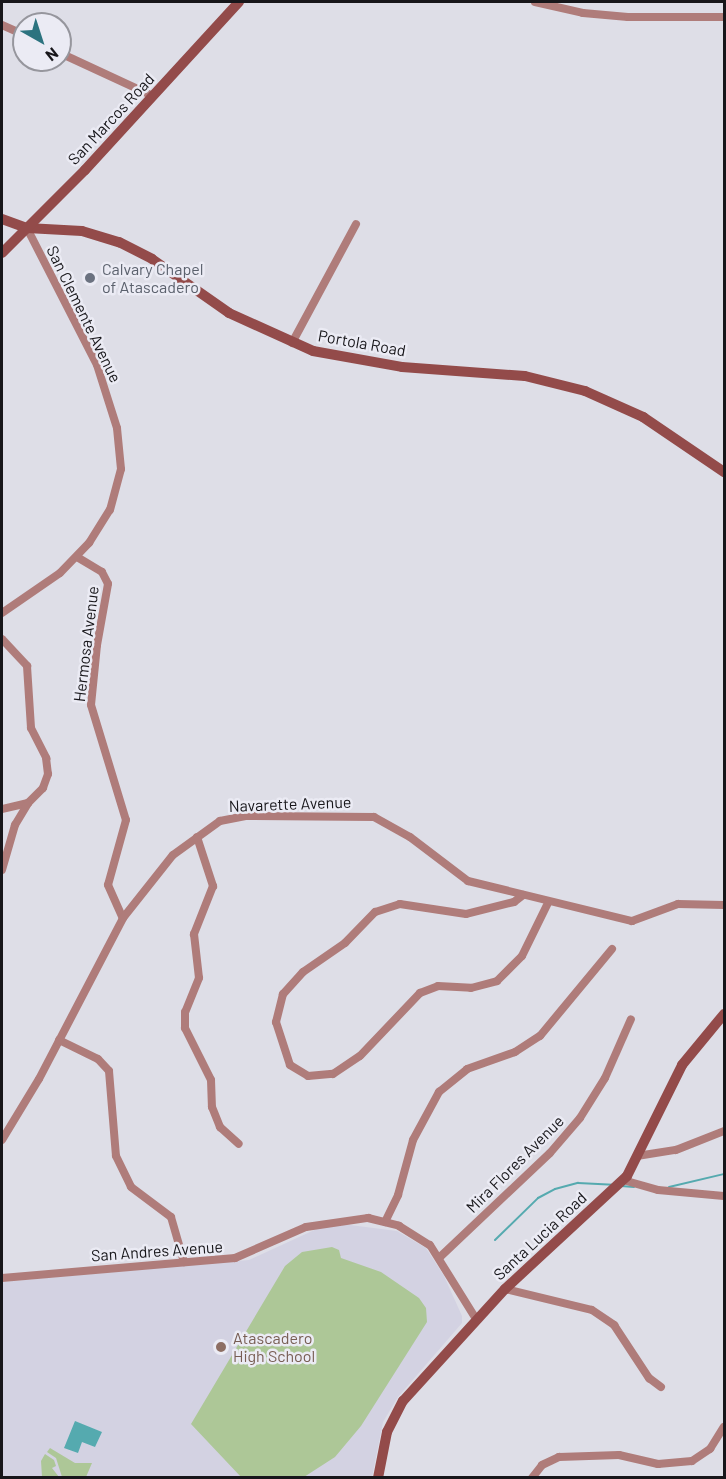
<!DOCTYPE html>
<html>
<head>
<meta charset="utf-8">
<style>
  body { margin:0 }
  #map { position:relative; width:726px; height:1479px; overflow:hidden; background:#dedee7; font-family:Barlow,sans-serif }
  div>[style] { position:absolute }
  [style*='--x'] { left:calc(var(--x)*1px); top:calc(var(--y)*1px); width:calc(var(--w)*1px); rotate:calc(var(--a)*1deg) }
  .built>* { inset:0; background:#d3d2e2 }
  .green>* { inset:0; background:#adc797 }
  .water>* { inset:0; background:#55aaaf }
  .stream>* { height:2px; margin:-1px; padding:0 1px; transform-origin:1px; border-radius:1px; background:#55aaaf }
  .street>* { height:8px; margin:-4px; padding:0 4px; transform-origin:4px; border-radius:4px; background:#af7c7a }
  .secondary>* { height:10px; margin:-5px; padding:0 5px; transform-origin:5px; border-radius:5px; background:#934b4a }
  .dots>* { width:16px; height:16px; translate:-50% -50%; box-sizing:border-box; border:3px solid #ebebf4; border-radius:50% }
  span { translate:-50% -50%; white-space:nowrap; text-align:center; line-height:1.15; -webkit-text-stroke:5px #ebebf4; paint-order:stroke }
  .street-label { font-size:16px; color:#17161a }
  .worship-label { font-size:16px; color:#5b616d }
  .left { translate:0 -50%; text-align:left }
  .education-label { font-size:16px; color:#785e54 }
  .frame { position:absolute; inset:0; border:3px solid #17161a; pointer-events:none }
  .north { position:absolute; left:12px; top:12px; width:60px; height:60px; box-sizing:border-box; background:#ebebf4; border:2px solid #96969d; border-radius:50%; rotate:141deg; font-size:16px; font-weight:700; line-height:24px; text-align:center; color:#17161a }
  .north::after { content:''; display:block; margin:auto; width:21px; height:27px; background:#2c737f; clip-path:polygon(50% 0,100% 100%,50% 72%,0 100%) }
</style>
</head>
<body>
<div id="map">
  <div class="built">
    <div style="clip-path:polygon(342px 1224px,397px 1231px,426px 1248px,444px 1276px,462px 1316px,462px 1323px,398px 1397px,383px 1422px,372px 1477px,2px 1478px,2px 1282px,249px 1260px,323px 1226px)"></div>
  </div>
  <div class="green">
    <div style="clip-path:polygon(332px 1247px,339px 1250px,341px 1258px,381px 1272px,419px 1298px,426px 1308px,427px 1322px,361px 1426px,335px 1457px,304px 1477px,241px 1477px,191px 1424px,285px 1266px,302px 1252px)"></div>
    <div style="clip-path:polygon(50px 1448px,75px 1463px,92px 1463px,86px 1477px,62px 1477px,56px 1458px,47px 1452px)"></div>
    <div style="clip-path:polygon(45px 1454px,54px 1460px,56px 1466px,52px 1468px,59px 1477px,42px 1477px,41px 1461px)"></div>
  </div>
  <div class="water">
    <div style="clip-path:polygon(75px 1421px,102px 1432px,95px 1447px,82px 1442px,78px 1453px,64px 1448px)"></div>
  </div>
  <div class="stream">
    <div style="--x:621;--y:1186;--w:13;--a:4"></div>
    <div style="--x:669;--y:1187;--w:57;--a:-13.3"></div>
    <div style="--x:495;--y:1240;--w:60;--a:-44.3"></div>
    <div style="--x:538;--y:1198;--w:19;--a:-28"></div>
    <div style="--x:555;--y:1189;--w:24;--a:-15"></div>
    <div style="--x:578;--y:1183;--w:35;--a:3"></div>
  </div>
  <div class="street">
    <div style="--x:535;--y:2;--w:49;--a:12.9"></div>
    <div style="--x:583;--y:13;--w:45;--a:5.1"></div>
    <div style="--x:628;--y:17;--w:96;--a:0"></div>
    <div style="--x:2;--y:25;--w:24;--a:24"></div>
    <div style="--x:60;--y:53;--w:102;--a:24.8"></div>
    <div style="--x:292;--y:343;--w:135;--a:-61.7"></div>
    <div style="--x:77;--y:557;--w:29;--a:31"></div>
    <div style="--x:102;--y:572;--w:13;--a:63"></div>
    <div style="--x:108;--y:584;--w:62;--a:100.2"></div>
    <div style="--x:97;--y:645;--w:60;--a:95.7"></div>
    <div style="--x:91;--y:705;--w:120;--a:73.1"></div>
    <div style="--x:126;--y:820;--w:67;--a:105.5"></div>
    <div style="--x:108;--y:885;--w:36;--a:66"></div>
    <div style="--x:2;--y:613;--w:70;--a:-34.6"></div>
    <div style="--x:60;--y:573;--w:42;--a:-46"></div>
    <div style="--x:89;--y:543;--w:39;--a:-58"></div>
    <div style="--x:110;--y:510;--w:42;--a:-75"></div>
    <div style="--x:121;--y:469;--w:41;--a:-95.6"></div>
    <div style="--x:117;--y:428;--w:66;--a:-107.6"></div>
    <div style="--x:97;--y:365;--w:154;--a:-117.1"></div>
    <div style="--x:2;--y:639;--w:37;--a:47"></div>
    <div style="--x:27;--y:666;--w:62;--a:86.3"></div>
    <div style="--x:31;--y:728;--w:34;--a:63"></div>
    <div style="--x:46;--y:758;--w:16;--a:83"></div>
    <div style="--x:48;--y:774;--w:15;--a:110"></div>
    <div style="--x:43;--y:788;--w:21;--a:135"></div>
    <div style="--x:28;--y:803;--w:27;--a:167"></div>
    <div style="--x:197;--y:837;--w:52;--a:71.9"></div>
    <div style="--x:213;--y:886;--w:52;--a:111.6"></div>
    <div style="--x:194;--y:934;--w:44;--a:83.5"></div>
    <div style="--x:199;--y:978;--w:37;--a:112"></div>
    <div style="--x:185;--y:1012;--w:16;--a:90"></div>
    <div style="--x:185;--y:1028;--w:58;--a:63.4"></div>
    <div style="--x:211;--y:1080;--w:27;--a:88"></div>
    <div style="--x:212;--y:1107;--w:22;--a:68"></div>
    <div style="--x:220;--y:1127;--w:25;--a:42"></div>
    <div style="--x:2;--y:870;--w:47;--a:-73.9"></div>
    <div style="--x:15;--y:825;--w:26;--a:-59"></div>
    <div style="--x:523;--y:895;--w:11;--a:142"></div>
    <div style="--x:514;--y:902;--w:49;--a:166"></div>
    <div style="--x:466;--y:914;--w:67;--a:-171.4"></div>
    <div style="--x:400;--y:904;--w:26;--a:162"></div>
    <div style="--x:375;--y:912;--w:43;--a:134.1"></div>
    <div style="--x:345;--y:943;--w:51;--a:145.4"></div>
    <div style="--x:303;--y:972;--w:30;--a:132"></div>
    <div style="--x:283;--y:994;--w:29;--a:104"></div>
    <div style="--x:276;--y:1022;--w:45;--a:72"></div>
    <div style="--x:290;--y:1065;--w:21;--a:31"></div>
    <div style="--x:308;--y:1076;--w:25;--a:-5"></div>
    <div style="--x:333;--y:1074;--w:32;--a:-34"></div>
    <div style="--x:360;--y:1056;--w:87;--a:-46.4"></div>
    <div style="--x:420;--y:993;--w:19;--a:-21"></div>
    <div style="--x:438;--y:986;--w:33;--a:3"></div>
    <div style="--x:471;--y:988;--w:27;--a:-15"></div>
    <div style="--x:497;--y:981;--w:35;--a:-45"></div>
    <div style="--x:522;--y:956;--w:59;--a:-63.9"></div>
    <div style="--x:59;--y:1040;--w:43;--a:26"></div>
    <div style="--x:98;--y:1059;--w:16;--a:47"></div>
    <div style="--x:109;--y:1071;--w:85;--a:85.3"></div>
    <div style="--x:116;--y:1156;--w:34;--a:64"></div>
    <div style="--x:131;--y:1187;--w:50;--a:36.9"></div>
    <div style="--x:171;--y:1217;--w:47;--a:73.9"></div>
    <div style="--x:2;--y:1140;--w:71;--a:-58.8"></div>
    <div style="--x:39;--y:1079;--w:182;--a:-62.4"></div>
    <div style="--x:123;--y:918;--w:80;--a:-51.6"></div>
    <div style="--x:173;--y:855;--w:58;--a:-35.9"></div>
    <div style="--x:220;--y:821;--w:26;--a:-11"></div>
    <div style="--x:246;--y:816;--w:128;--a:0.4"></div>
    <div style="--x:374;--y:817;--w:41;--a:29.1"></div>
    <div style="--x:410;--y:837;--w:73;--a:37.2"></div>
    <div style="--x:468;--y:881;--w:169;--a:13.7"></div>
    <div style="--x:632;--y:921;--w:49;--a:-20.3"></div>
    <div style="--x:678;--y:904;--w:46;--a:1.2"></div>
    <div style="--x:637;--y:1156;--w:39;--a:-9"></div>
    <div style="--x:676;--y:1150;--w:52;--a:-21.6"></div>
    <div style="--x:623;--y:1180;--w:36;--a:16"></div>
    <div style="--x:658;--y:1190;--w:66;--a:5.2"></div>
    <div style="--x:385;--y:1222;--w:30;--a:-64"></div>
    <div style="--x:398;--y:1195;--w:57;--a:-74.7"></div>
    <div style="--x:413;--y:1140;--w:55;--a:-61.6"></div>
    <div style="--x:439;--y:1092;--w:36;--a:-39"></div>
    <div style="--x:467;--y:1069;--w:51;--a:-19.5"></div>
    <div style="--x:515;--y:1052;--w:30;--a:-33"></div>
    <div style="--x:540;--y:1036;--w:113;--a:-50.4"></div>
    <div style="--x:440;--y:1257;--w:151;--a:-43.4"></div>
    <div style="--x:550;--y:1153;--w:46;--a:-49.4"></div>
    <div style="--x:580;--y:1118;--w:47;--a:-58"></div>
    <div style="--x:605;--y:1078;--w:64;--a:-66.2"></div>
    <div style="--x:2;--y:1278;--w:234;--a:-4.9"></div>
    <div style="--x:235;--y:1258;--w:77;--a:-23.6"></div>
    <div style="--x:306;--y:1227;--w:63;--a:-8.3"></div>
    <div style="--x:368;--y:1218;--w:32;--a:14"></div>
    <div style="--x:399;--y:1226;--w:36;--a:32"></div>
    <div style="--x:430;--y:1245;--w:87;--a:58.1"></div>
    <div style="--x:505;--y:1289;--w:89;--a:13.6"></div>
    <div style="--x:592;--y:1310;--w:27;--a:34"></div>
    <div style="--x:614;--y:1325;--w:64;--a:56.6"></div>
    <div style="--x:649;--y:1378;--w:15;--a:37"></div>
    <div style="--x:532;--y:1478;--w:16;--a:-52"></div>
    <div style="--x:542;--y:1465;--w:19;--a:-25"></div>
    <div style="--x:559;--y:1457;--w:60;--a:-1.9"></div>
    <div style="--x:619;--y:1455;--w:40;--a:13"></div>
    <div style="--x:658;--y:1464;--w:34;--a:-5"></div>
    <div style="--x:692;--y:1461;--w:22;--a:-34"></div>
    <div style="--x:710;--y:1449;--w:26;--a:-58"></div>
  </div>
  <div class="secondary">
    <div style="--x:2;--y:219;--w:27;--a:20"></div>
    <div style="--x:27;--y:228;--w:55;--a:3.1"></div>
    <div style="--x:82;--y:231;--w:39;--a:17"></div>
    <div style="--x:119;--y:242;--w:37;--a:27"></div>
    <div style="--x:152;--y:259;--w:94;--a:35"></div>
    <div style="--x:229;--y:313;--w:92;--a:24.3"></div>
    <div style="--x:313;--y:351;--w:90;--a:10.2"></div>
    <div style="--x:402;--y:367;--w:123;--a:4.2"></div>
    <div style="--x:525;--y:376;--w:62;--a:14"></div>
    <div style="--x:585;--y:391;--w:64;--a:24.1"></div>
    <div style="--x:643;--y:417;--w:98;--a:34.2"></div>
    <div style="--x:2;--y:253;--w:117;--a:-45"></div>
    <div style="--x:85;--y:170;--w:228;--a:-47.5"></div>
    <div style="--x:378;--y:1478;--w:47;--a:-78.9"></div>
    <div style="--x:387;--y:1432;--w:35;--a:-63"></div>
    <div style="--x:403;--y:1401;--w:151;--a:-47.7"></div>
    <div style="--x:505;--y:1289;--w:166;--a:-42.8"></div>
    <div style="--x:627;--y:1176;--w:124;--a:-63.6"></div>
    <div style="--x:682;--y:1065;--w:66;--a:-50.5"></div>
  </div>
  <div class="dots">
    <div style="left:90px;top:278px;background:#6b7280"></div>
    <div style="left:221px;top:1347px;background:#8d6e63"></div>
  </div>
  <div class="street-label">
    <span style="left:111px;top:119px;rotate:-47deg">San Marcos Road</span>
    <span style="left:84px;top:314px;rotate:64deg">San Clemente Avenue</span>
    <span style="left:362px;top:343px;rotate:10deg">Portola Road</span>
    <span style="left:86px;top:644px;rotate:-83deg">Hermosa Avenue</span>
    <span style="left:290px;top:804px;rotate:-2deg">Navarette Avenue</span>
    <span style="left:515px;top:1164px;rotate:-45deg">Mira Flores Avenue</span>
    <span style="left:540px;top:1236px;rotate:-43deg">Santa Lucia Road</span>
    <span style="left:157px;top:1251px;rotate:-4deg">San Andres Avenue</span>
  </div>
  <div class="worship-label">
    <span class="left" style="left:102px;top:278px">Calvary Chapel<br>of Atascadero</span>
  </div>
  <div class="education-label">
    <span class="left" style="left:233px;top:1347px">Atascadero<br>High School</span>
  </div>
  <div class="frame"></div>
  <div class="north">N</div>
</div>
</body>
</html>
